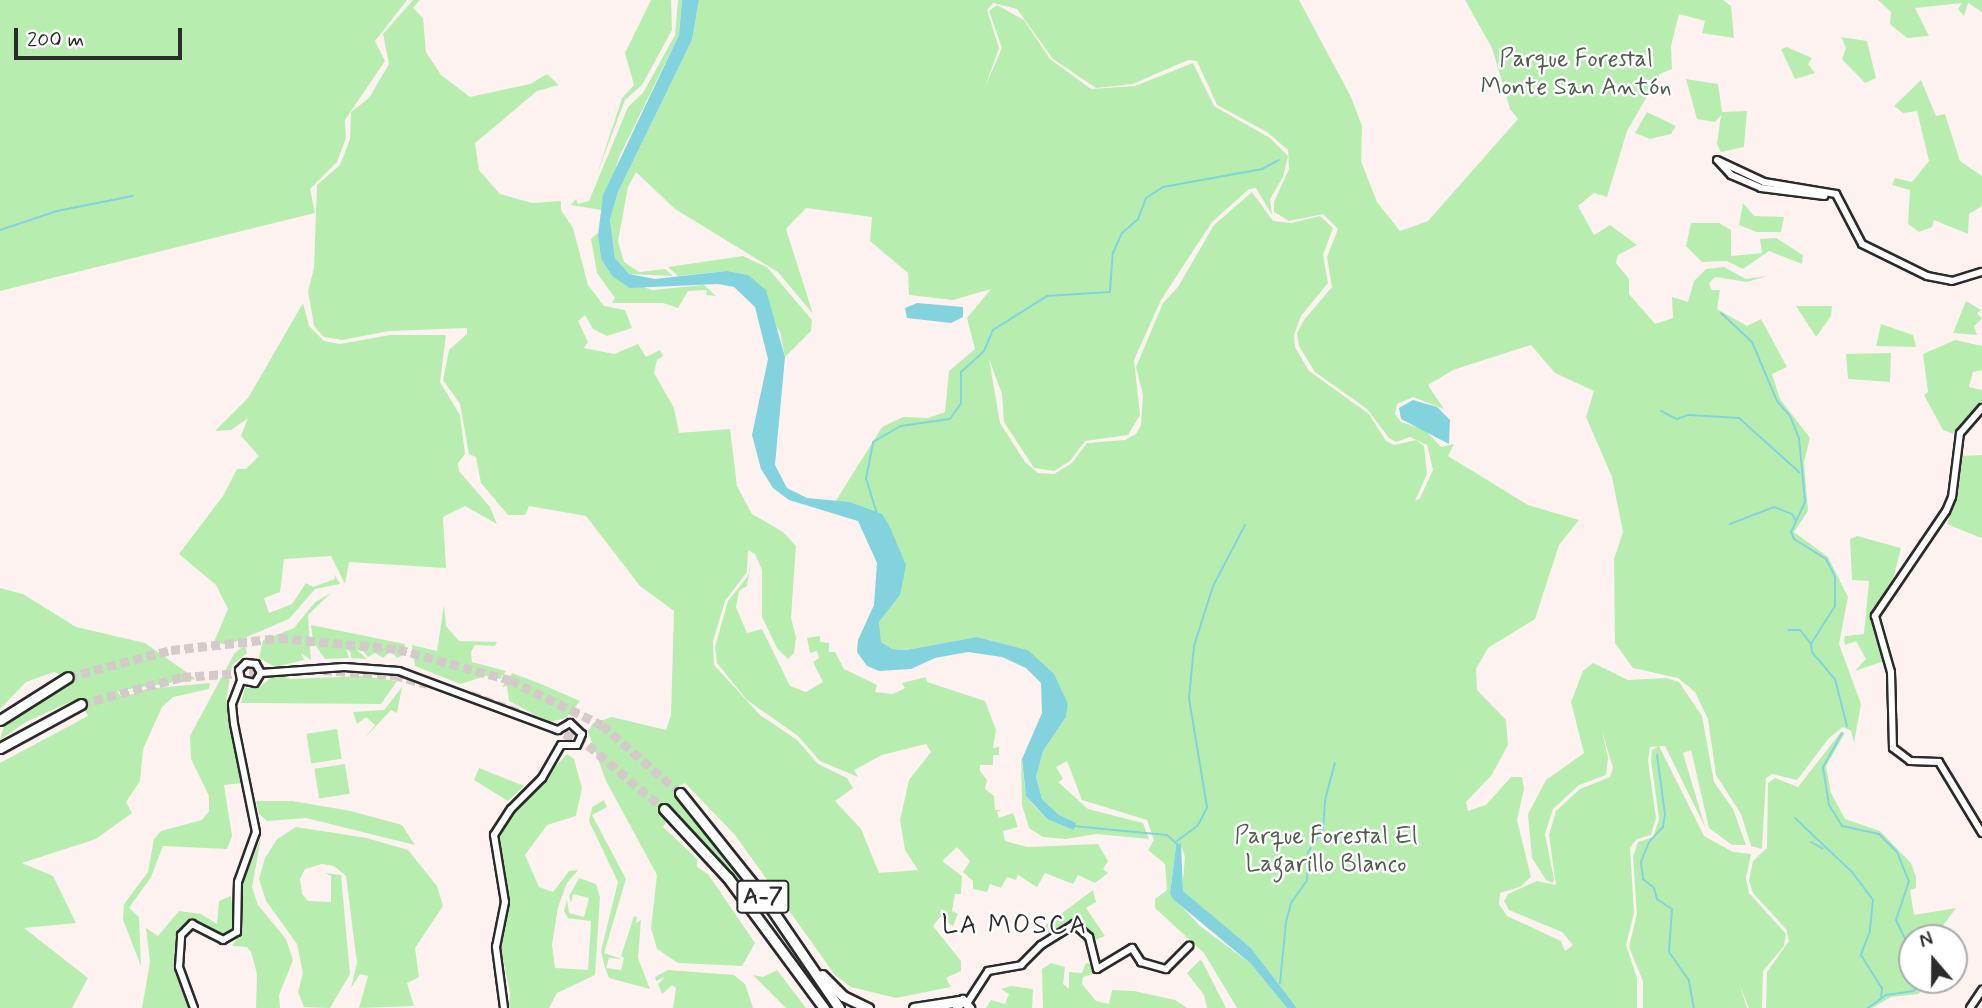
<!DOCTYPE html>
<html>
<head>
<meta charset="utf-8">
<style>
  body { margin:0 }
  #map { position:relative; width:1982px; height:1008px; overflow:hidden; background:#fef2f1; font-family:Mynerve,sans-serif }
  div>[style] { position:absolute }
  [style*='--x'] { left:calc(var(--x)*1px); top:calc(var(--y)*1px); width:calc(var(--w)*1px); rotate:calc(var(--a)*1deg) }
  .green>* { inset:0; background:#b7eeb0; transform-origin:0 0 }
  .water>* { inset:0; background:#83d3df }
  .stream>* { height:2px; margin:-1px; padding:0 1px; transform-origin:1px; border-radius:1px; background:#83d3df }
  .highway-tunnel>* { height:9px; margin-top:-4.5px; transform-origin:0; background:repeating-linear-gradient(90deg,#d4cac9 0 9px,transparent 0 13.5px) }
  .roads { filter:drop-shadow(2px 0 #2b2b2b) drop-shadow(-2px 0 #2b2b2b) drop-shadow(0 2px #2b2b2b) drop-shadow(0 -2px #2b2b2b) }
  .minor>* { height:6px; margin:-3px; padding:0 3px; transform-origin:3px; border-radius:3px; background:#fff }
  .major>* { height:8px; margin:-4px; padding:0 4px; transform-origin:4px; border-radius:4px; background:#fff }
  .highway>* { height:9px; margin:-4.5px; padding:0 4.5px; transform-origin:4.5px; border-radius:4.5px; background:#fff }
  span { translate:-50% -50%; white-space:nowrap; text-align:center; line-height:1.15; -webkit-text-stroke:5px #fff; paint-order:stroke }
  .shield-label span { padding:2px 5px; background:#fff; border:2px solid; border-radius:5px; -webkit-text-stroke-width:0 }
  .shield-label { font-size:23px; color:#2b2b2b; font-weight:700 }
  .park-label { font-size:24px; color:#4e5c4c }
  .neighbourhood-label { font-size:26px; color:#2b2b2b; letter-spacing:2px }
  .north { position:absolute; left:1898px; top:924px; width:70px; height:70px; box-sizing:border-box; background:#fff; border:2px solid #aaa; border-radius:50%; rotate:340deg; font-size:19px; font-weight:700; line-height:28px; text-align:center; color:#2b2b2b }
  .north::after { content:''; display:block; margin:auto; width:24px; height:32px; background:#2b2b2b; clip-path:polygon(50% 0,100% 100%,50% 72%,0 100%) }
  .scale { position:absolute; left:14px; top:28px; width:168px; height:32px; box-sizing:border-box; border:4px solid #2b2b2b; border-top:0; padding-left:9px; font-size:21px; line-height:24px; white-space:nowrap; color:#2b2b2b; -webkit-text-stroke:5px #fff; paint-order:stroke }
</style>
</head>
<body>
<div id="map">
  <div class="green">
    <div style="clip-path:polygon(0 0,407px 0,375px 41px,385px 61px,345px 120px,346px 138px,337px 162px,310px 189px,315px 213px,0 291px)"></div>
    <div style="clip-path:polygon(413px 0,420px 0,413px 8px,423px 18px,426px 52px,441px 75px,470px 97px,530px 84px,547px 74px,559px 85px,537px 91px,475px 143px,479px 170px,500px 194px,532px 203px,561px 201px,561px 210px,573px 228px,588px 285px,604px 306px,625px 310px,632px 328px,607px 336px,593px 329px,585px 315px,578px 321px,588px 342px,584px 348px,614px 354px,638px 344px,646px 357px,660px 350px,663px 356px,657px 360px,654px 373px,674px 408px,679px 433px,730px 429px,737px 486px,752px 514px,783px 532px,796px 546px,791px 618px,796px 637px,794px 653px,788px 659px,777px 648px,762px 617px,762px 570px,755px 554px,748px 550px,747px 572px,725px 601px,713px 641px,714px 665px,760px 715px,797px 740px,818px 764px,847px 778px,853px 788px,835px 801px,861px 829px,879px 873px,918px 870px,905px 850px,900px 820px,909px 780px,931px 752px,926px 744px,882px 755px,854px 770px,858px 777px,820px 761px,798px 736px,747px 700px,717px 663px,715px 647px,728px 601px,748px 576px,752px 558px,747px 586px,739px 591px,736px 607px,747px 633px,762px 629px,790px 686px,806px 692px,823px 682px,813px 662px,819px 658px,817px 651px,810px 653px,807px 638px,820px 636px,820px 642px,829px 643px,829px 652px,835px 652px,844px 669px,877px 685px,875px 692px,893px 694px,905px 688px,902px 683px,926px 677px,927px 682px,985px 701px,996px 730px,993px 748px,999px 747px,999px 755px,993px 755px,993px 765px,980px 765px,980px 771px,987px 780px,985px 789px,994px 796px,995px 810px,1002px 810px,997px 812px,999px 818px,1013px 813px,1018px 827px,1003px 831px,1005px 841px,1027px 847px,1098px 844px,1108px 861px,1103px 869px,1108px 873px,1095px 883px,1078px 875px,1073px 884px,1045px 873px,1037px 887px,1018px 875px,1016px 880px,1007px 877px,1001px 888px,990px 884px,987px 892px,973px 889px,973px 881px,963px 872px,970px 861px,957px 847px,942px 861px,962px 876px,961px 894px,955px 894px,952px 911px,958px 914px,953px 926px,940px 917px,933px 926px,961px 961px,961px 971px,946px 978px,951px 987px,896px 998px,851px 987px,835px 975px,735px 835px,685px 783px,675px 788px,675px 797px,706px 830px,757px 903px,695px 832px,666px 806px,659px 812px,666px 822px,663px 827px,697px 859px,697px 867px,708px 874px,755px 943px,742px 966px,678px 963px,657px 949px,651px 928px,657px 875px,606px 781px,588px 732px,593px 723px,612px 717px,666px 730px,671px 715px,674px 611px,640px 586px,586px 516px,529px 506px,525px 515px,508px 515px,481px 483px,476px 457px,469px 454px,460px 404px,443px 380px,449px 350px,467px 334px,467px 328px,389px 331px,342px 340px,324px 337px,314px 326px,308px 291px,314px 268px,317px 185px,340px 165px,350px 139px,351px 112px,369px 98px,389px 64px,383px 34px)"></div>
    <div style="clip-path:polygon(651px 0,671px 0,672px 30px,642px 85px,625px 100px,597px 174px,622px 98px,634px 85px,625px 53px)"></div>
    <div style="clip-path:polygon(678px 0,682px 0,679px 35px,620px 155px,601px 210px,571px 205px,576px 199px,578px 204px,589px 201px,628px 107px,643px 93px,675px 35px)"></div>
    <div style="clip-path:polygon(evenodd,699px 0,1299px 0,1351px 97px,1362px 126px,1361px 161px,1377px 202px,1400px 231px,1428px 221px,1518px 119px,1510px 109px,1492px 48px,1465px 0,1723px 0,1731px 6px,1734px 38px,1702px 33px,1705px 21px,1679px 14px,1671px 46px,1672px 69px,1660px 74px,1627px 131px,1607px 197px,1594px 193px,1578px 206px,1594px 235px,1610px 225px,1637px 245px,1618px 255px,1616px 263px,1629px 279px,1629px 294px,1655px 324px,1673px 318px,1672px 297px,1688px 302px,1694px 281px,1706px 269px,1724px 267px,1746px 279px,1767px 276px,1747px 282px,1715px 277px,1709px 283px,1711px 290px,1720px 290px,1717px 309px,1747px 326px,1761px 319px,1787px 367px,1772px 374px,1780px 399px,1810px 438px,1804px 462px,1808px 511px,1794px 532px,1828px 557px,1848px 597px,1839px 644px,1861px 704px,1854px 743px,1851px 731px,1843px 727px,1829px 738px,1797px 780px,1772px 774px,1766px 778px,1762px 849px,1751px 846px,1741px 814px,1716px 775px,1708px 719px,1695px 692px,1678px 678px,1633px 668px,1615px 643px,1614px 559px,1623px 532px,1612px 477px,1586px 417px,1594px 391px,1555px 373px,1531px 345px,1453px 370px,1428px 385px,1444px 409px,1413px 397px,1397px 404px,1395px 414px,1401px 422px,1425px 430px,1441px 447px,1454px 444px,1448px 456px,1528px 505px,1579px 520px,1559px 545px,1535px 619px,1488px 648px,1476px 669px,1477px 690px,1506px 720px,1508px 745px,1491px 776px,1466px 802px,1468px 811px,1486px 805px,1511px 777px,1522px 777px,1524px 789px,1517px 820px,1531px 877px,1520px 887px,1500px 893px,1499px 904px,1507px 916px,1561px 941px,1565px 951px,1573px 945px,1562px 932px,1509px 910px,1504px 901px,1508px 894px,1537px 881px,1556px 885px,1549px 835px,1556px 811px,1580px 789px,1610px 777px,1613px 768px,1602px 731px,1608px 758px,1606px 775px,1579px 785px,1553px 809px,1545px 834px,1554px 879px,1553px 883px,1546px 880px,1532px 858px,1528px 814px,1546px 780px,1584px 753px,1571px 702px,1583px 671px,1593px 663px,1628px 680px,1666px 678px,1679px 682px,1702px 716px,1714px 782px,1733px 809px,1746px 845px,1732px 845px,1709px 828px,1691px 750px,1683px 753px,1705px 827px,1665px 746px,1650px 747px,1648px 761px,1656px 818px,1651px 835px,1637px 839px,1630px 847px,1634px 913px,1626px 945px,1637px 978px,1637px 1008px,1297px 1008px,1251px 948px,1182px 891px,1185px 857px,1180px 843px,1176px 845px,1170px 894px,1200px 926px,1251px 964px,1287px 1008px,1237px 1008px,1204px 953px,1155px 908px,1155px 899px,1167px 890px,1165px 864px,1148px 850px,1154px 840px,1147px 820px,1082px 800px,1067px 761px,1056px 767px,1063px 779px,1058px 782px,1088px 809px,1143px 823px,1149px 839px,1096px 834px,1066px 839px,1043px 837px,1029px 828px,1022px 805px,1021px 755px,1026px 796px,1036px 808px,1047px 819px,1075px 823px,1059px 815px,1042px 799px,1036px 777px,1043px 751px,1066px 717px,1068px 704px,1028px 650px,977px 637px,906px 650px,892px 649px,880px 642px,879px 622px,900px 595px,850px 502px,835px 502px,882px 427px,903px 417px,928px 418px,945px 412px,949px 371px,975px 349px,967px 318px,991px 289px,953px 300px,909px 295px,908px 273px,870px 241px,872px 217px,806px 208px,786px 229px,813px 314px,778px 272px,675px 209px,636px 172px,628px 187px,618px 241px,624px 262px,639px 272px,665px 269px,673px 276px,629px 274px,615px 258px,610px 220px,618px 192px,692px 40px,699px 0,993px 3px,1017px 9px,1053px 59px,1096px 88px,1133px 84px,1188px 60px,1197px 61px,1217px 105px,1267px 132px,1288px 150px,1289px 169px,1274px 202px,1274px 212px,1289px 221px,1323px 214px,1338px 229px,1327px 257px,1332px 287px,1304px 320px,1297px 333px,1299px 346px,1315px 372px,1367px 409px,1389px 438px,1396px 442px,1410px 437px,1427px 445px,1433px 470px,1420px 498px,1415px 501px,1427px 474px,1424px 446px,1416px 440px,1394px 445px,1386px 441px,1369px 414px,1309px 371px,1295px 347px,1294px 335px,1301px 316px,1328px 283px,1323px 255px,1333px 228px,1320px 216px,1291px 223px,1273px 221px,1252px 192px,1214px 225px,1178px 287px,1163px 303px,1136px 367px,1143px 395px,1141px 425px,1136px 434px,1125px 440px,1087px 443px,1072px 463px,1054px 474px,1038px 473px,1025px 462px,1000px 423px,989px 359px,1002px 394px,1004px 422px,1034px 468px,1054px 471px,1070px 461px,1085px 441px,1128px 435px,1140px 415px,1134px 360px,1161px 300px,1212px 222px,1249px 189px,1256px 188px,1272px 215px,1270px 199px,1283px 177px,1288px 156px,1270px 138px,1214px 106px,1193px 63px,1135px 86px,1091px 89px,1050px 59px,1024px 20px,997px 5px,989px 11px,1002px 48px,985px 87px,999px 48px,987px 10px,993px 3px)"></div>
    <div style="clip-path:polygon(1878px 0,1982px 0,1982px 12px,1968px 3px,1964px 16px,1958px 9px,1962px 3px,1915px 8px,1929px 36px,1907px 38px,1890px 24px,1891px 12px)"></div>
    <div style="clip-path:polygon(1841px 37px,1867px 41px,1876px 78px,1865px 83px,1842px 59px,1846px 48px)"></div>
    <div style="clip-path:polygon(1787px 47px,1812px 58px,1808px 64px,1815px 73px,1795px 79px,1781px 49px)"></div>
    <div style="clip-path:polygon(1686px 79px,1718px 84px,1722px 112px,1747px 111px,1744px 147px,1721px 152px,1717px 144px,1721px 115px,1715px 122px,1697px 119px)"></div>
    <div style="clip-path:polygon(1921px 80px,1936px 116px,1945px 114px,1960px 161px,1982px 176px,1982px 206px,1969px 214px,1968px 234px,1934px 220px,1932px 227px,1919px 232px,1908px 224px,1910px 190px,1892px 185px,1895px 178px,1912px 182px,1929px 161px,1917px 111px,1903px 113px,1894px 106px)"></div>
    <div style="clip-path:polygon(1647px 112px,1676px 126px,1671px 134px,1650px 139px,1635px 133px)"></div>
    <div style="clip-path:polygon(1743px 203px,1754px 216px,1784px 217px,1781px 232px,1757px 232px,1739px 225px)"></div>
    <div style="clip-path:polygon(1691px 223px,1719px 223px,1731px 230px,1731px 256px,1762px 253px,1760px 239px,1776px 238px,1803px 255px,1802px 264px,1769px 251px,1743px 269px,1727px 261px,1702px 262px,1686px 246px)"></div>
    <div style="clip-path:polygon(598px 233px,601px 259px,612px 276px,652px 290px,704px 285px,716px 296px,706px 295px,707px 290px,688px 291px,678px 308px,663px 303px,612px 303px,615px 298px,597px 273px,591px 239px)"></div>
    <div style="clip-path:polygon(743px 256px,767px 267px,812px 320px,811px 331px,785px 357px,780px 331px,726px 271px,678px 276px,668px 267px)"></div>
    <div style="clip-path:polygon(1966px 301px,1981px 310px,1977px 313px,1982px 319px,1974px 326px,1977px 335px,1953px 333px)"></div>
    <div style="clip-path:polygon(303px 303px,309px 326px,324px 341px,340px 344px,390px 335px,446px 335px,440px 382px,460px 415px,465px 454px,458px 463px,459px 471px,490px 507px,497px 524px,465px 506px,443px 517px,446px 568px,349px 562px,345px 584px,331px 556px,284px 559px,280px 592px,264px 598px,269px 613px,292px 604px,306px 583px,313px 587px,335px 579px,334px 574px,340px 584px,315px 589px,289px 619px,228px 645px,214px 642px,228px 609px,216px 585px,179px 554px,223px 496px,237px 469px,246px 469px,259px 456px,241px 436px,248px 418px,231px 430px,215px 431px,248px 398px)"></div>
    <div style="clip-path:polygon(1796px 306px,1832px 306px,1831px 316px,1816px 337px)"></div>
    <div style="clip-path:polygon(1881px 324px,1913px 335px,1916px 347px,1876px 346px)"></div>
    <div style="clip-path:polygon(1955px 340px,1982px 346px,1982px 370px,1973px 372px,1969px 387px,1982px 390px,1982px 401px,1954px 434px,1943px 430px,1924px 395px,1928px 392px,1923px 354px)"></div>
    <div style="clip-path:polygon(1891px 353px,1890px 382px,1848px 379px,1846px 354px)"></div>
    <div style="clip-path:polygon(1982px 455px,1982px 535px,1981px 538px,1947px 524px,1958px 490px,1960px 456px)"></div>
    <div style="clip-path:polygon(1857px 536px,1901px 548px,1892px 583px,1871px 620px,1884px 661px,1855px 671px,1866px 659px,1856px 641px,1845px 645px,1844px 640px,1845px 636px,1864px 634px,1869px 581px,1852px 580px,1850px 539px)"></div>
    <div style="clip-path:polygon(0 588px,23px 594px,76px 627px,145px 643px,196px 679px,117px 691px,122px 698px,146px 689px,210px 683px,209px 689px,173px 697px,162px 707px,143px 749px,140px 781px,126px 802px,132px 813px,96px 839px,22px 863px,53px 876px,76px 923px,24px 928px,88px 978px,72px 1008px,0 1008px,0 763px,88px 716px,79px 700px,70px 702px,26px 722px,0 740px,4px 726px,71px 679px,54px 672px,26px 682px,0 709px)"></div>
    <div style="clip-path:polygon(331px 593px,308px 615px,311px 660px,301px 653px,304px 660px,275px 667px,259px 658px,263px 640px,294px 628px,315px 602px)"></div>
    <div style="clip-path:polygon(444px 605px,446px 626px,459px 641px,497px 642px,495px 646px,475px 645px,471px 652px,472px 662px,506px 671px,500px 679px,486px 676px,460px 684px,415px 666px,412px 645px,437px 651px)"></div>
    <div style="clip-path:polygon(311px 625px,405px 644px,404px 655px,397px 658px,391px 651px,383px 658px,375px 653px,368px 657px,363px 651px,357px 650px,367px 659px,351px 658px,351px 653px,346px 648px,349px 658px,325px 659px,313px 642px)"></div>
    <div style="clip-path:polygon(245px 645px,247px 653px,232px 665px,226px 702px,242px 783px,224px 785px,232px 836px,227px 849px,163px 846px,151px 877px,129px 908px,139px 917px,141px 966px,123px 920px,124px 904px,148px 872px,154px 839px,161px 831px,202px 820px,209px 811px,209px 796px,191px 759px,190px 736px,234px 654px)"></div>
    <div style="clip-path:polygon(512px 673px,541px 684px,580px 701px,566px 718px,550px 722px,539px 717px,509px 701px,507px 686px,502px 687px)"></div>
    <div style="clip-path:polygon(275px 674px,290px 679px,362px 676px,397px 681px,381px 704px,241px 703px,245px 688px,259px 688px)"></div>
    <div style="clip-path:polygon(402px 687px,397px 713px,391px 710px,364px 739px,375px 725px,366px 717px,357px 724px,353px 712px,384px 710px)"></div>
    <div style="left:337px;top:729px;width:30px;height:31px;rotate:81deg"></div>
    <div style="clip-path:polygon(1841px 732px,1845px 733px,1826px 766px,1831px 793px,1845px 819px,1880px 831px,1911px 863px,1916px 877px,1916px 888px,1910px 890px,1914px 915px,1956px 908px,1934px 938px,1912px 938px,1912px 980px,1924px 980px,1919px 994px,1891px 997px,1872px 1008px,1766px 1008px,1767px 972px,1789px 941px,1786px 929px,1753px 893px,1749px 881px,1753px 861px,1767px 848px,1768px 783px,1775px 778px,1798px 787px)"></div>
    <div style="clip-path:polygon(1659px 746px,1704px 836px,1733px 852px,1751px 854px,1746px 878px,1749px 893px,1786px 934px,1784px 946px,1763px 971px,1762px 1008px,1749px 1008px,1740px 986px,1747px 1008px,1643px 1008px,1643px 981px,1629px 947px,1637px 914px,1633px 857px,1638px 842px,1653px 837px,1659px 819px,1651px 760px,1652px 750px)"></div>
    <div style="clip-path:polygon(567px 754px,574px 759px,582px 788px,576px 816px,547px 825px,525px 855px,539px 887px,553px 892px,569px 871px,578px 870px,567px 883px,558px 907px,552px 945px,555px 968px,588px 970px,591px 921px,568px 918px,564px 911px,567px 899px,569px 913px,584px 917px,589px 898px,573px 894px,571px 903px,569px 896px,579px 878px,596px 884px,600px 897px,595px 975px,557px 993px,549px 1008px,509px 1008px,510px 993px,501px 949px,509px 896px,499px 838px,511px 814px)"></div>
    <div style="left:345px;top:764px;width:30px;height:31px;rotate:81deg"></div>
    <div style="clip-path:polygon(479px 768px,524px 786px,508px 801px,474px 780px)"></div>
    <div style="clip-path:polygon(604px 800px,607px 807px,592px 815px,626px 879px,604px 953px,622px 959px,609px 958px,606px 968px,621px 970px,624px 958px,621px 956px,634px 916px,637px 917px,636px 923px,641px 920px,638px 958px,650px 989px,609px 978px,605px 968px,601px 951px,618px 882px,589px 821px,592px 807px)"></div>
    <div style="clip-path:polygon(256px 801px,292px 801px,351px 811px,402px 825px,415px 845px,306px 818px,267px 821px,259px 814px)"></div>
    <div style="clip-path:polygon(296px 827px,367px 838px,408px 850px,437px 886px,443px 906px,415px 948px,419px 977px,407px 983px,414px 1006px,359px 1008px,368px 976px,360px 974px,351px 988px,357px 963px,346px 876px,334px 866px,322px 864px,305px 869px,300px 879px,302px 894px,308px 901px,331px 902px,331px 876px,325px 873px,341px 875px,350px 974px,330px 1008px,304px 1007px,298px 992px,303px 973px,297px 944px,266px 901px,259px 879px,265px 858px,277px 839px)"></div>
    <div style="clip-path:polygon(261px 838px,252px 887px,258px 905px,286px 939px,293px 960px,279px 995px,280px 1008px,256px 1008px,257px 974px,251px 952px,247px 947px,232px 946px,243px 929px,242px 885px)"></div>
    <div style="clip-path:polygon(1093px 890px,1096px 902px,1086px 908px,1105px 936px,1093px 941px,1085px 926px,1075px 922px,1051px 935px,1043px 927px)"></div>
    <div style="clip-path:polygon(231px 896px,234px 926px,229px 934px,219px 934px,195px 919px,179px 928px,173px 967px,189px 1008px,142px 1008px,150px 962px,146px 928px,158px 936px,179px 911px,201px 914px,217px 924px,219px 901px)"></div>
    <div style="clip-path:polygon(1200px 960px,1202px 961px,1226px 1008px,1207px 1008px,1204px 995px,1187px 973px)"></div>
    <div style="clip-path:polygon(1051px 963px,1065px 967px,1063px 984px,1069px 989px,1069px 972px,1082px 973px,1086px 963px,1092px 964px,1096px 973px,1083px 977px,1082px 984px,1096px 1001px,1109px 1004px,1112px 990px,1134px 991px,1175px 1000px,1187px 1008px,1043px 1008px,1042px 969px)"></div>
    <div style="clip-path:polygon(668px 970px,734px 975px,745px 984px,753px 1008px,673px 1008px,676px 988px,672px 985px,662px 994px,658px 984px,665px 977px,656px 981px,655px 977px)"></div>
    <div style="clip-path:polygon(777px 970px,806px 1008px,786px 1008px,753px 975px,763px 977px)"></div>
    <div style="clip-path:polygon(1011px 986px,1033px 989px,1032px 1008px,986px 1008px,991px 1000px,1005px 1004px,1009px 994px,1001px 989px)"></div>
  </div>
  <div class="water">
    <div style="clip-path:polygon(682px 0,699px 0,692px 40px,618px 192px,610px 220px,615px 258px,629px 274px,655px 279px,726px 271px,748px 275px,766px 290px,785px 357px,775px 465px,787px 488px,807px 498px,850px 502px,882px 514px,889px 525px,906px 565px,900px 595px,879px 622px,881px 642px,892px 649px,906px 650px,977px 637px,1028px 650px,1054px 674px,1068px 704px,1066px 717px,1043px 751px,1036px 777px,1042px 799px,1059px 815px,1076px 823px,1074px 830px,1047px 819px,1026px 796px,1022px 759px,1042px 713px,1041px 683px,1026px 668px,1002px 657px,968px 652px,935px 658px,911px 669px,879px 671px,867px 666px,857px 652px,858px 640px,874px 605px,877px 563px,858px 521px,789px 500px,773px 488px,761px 469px,752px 435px,768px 359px,755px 307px,734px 287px,718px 284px,630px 288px,612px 276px,601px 259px,598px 235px,603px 195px,679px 35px)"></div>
    <div style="clip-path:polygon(917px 303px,963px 307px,963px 317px,951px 323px,907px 318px,905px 308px)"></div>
    <div style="clip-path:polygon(1413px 400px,1437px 407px,1450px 420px,1449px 444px,1401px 419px,1399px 408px)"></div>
    <div style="clip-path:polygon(1181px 843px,1183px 891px,1251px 948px,1297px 1008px,1287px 1008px,1251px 964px,1174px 900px,1170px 894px,1176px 845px)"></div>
  </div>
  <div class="stream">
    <div style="--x:0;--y:230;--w:60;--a:-18.4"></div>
    <div style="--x:57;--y:211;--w:77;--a:-11.2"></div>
    <div style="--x:1721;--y:313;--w:42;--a:43.1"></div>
    <div style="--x:1752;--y:342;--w:64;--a:67"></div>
    <div style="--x:1777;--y:401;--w:20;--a:49"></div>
    <div style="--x:1790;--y:416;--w:24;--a:68"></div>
    <div style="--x:1799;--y:438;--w:64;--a:84.6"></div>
    <div style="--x:1805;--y:502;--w:33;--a:115"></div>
    <div style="--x:1791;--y:532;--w:8;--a:67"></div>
    <div style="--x:1794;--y:539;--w:38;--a:32"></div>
    <div style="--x:1826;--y:559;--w:20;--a:63"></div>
    <div style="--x:1835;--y:577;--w:29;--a:90"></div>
    <div style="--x:1835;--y:606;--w:45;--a:122.3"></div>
    <div style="--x:1811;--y:644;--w:8;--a:83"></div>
    <div style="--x:1812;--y:652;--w:35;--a:50"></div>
    <div style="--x:1835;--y:679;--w:49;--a:75.7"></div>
    <div style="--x:1661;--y:411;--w:18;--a:27"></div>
    <div style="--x:1677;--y:419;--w:12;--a:-20"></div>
    <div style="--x:1688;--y:415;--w:51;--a:3.4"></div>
    <div style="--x:1739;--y:418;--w:81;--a:42"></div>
    <div style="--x:877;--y:514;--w:37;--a:-107"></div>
    <div style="--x:866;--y:479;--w:38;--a:-79"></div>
    <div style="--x:873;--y:442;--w:32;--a:-30"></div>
    <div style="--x:901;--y:426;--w:49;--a:-8.1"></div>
    <div style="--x:950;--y:419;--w:19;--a:-55"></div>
    <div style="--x:961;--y:403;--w:31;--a:-90"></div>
    <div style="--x:961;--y:372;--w:31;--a:-42"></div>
    <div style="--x:984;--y:351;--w:23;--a:-67"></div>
    <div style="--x:993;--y:330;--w:64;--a:-32.2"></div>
    <div style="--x:1047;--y:296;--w:63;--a:-3.6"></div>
    <div style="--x:1110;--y:292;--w:39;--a:-86"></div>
    <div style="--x:1113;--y:253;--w:22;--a:-66"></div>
    <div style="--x:1122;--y:233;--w:21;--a:-41"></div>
    <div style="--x:1138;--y:219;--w:22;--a:-69"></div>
    <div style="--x:1146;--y:198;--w:20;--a:-33"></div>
    <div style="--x:1163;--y:187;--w:101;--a:-10.3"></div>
    <div style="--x:1262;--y:169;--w:19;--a:-28"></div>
    <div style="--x:1730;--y:524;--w:47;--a:-21.1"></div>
    <div style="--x:1774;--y:507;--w:19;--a:21"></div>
    <div style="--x:1792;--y:514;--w:8;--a:60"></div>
    <div style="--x:1788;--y:630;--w:12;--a:0"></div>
    <div style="--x:1800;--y:630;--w:18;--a:52"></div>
    <div style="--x:1842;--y:733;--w:39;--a:119"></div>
    <div style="--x:1823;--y:767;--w:38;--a:81"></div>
    <div style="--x:1829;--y:805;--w:25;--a:58"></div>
    <div style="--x:1842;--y:826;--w:38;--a:12"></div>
    <div style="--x:1879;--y:834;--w:25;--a:45"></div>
    <div style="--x:1897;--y:852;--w:31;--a:68"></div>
    <div style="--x:1909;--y:881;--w:41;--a:108.4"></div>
    <div style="--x:1896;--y:920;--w:37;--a:64"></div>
    <div style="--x:1657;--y:755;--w:60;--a:82.3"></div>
    <div style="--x:1665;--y:814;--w:13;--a:99"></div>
    <div style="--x:1663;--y:827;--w:21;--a:133"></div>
    <div style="--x:1649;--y:842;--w:22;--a:112"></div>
    <div style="--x:1641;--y:862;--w:17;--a:83"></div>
    <div style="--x:1643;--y:879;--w:14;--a:39"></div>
    <div style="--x:1654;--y:888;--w:11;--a:75"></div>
    <div style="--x:1657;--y:899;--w:18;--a:34"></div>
    <div style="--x:1672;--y:909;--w:43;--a:94"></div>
    <div style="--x:1669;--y:952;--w:35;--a:55"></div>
    <div style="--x:1689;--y:981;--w:27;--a:80"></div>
    <div style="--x:1795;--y:818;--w:79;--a:43.5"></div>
    <div style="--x:1852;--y:872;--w:35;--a:53"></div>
    <div style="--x:1873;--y:900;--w:31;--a:96"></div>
    <div style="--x:1870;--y:931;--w:26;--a:111"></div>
    <div style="--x:1861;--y:955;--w:39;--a:58"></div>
    <div style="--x:1882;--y:988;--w:9;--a:96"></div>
    <div style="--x:1073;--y:826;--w:94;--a:5.5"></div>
    <div style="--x:1167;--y:835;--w:15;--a:42"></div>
    <div style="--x:1177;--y:841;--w:26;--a:-37"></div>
    <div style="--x:1198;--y:825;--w:20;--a:-63"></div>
    <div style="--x:1207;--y:807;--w:110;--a:-99.4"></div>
    <div style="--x:1189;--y:698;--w:52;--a:-84.5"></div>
    <div style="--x:1194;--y:646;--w:63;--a:-72.4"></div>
    <div style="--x:1213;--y:586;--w:69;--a:-62.3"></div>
    <div style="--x:1811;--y:842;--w:13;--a:29"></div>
    <div style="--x:1280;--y:983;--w:61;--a:-84.4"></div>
    <div style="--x:1286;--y:922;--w:20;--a:-75"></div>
    <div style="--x:1291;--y:903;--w:28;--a:-55"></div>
    <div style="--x:1307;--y:880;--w:28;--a:-88"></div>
    <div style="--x:1308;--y:852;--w:27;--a:-56"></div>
    <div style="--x:1323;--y:830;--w:30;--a:-86"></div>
    <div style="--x:1325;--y:800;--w:38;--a:-75"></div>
    <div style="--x:1868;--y:1008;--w:22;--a:-36"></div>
    <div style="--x:1886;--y:995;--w:28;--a:-8"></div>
    <div style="--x:1914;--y:991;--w:13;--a:-61"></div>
  </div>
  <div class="highway-tunnel">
    <div style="--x:323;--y:670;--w:71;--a:4"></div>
    <div style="--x:394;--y:675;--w:34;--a:15"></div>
    <div style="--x:68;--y:677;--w:106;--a:-14.7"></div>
    <div style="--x:171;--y:650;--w:109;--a:-6.3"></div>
    <div style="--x:279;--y:638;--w:120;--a:5.3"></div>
    <div style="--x:398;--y:649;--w:116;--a:15.5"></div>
    <div style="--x:510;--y:680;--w:102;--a:26.1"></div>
    <div style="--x:602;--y:725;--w:103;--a:41.1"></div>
    <div style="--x:471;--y:695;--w:52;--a:20.2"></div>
    <div style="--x:81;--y:704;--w:105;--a:-15"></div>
    <div style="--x:182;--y:677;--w:117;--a:-3.9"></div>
    <div style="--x:552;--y:728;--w:40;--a:25"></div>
    <div style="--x:588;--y:745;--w:99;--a:40.1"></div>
  </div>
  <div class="roads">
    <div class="minor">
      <div style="--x:1717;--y:160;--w:52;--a:25.1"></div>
      <div style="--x:1764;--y:182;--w:73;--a:9.5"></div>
      <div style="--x:1836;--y:194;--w:56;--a:62.5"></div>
      <div style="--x:1862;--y:244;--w:72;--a:26.2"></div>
      <div style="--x:1927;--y:276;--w:25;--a:11"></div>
      <div style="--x:1952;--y:281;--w:31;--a:-17"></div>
      <div style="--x:1719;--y:162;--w:18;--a:47"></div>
      <div style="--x:1731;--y:175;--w:33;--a:23"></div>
      <div style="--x:1761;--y:188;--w:64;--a:7.1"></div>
      <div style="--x:1982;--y:408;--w:33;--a:131"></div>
      <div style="--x:1960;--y:433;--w:64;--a:97.1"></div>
      <div style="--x:1952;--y:497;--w:15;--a:113"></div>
      <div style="--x:1946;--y:511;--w:127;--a:124.1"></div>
      <div style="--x:1875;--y:616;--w:58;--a:74.1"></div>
      <div style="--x:1891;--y:672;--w:76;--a:88.5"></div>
      <div style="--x:1893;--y:748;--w:21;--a:37"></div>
      <div style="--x:1910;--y:761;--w:29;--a:2"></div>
      <div style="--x:1939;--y:762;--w:83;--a:58.8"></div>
      <div style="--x:261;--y:673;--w:83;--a:-4.1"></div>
      <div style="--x:344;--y:667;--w:55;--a:4.2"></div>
      <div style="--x:399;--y:671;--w:170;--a:20.4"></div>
      <div style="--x:241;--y:680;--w:10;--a:-101"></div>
      <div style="--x:239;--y:670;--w:10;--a:-45"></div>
      <div style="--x:246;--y:663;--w:10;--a:6"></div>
      <div style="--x:256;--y:664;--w:10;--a:61"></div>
      <div style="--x:241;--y:680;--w:14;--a:12"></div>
      <div style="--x:255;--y:683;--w:12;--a:-59"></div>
      <div style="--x:558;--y:730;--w:14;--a:-30"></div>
      <div style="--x:570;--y:723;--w:16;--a:43"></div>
      <div style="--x:582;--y:734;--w:12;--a:114"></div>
      <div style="--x:577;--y:745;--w:16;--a:180"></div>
      <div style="--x:968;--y:1002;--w:37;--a:-57"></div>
      <div style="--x:988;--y:971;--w:34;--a:-10"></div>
      <div style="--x:1021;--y:965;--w:28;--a:-45"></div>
      <div style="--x:1041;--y:945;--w:39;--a:-32"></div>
      <div style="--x:1074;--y:924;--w:20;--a:41"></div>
      <div style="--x:1089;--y:937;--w:33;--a:76"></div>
      <div style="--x:1097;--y:969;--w:41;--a:-31"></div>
      <div style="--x:1132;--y:948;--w:17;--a:57"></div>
      <div style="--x:1141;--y:962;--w:26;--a:16"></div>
      <div style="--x:1166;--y:969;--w:33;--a:-45"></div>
      <div style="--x:194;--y:1008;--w:44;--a:-110.1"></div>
      <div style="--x:179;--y:967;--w:32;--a:-86"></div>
      <div style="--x:181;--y:935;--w:16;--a:-45"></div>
      <div style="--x:192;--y:924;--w:35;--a:27"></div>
      <div style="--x:223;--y:940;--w:16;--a:-30"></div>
      <div style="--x:237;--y:932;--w:50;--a:-88.9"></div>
      <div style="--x:238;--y:882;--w:53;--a:-70.2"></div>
      <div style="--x:256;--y:832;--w:110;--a:-101.5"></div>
      <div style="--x:234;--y:724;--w:20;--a:-96"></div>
      <div style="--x:232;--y:704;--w:26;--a:-69"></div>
      <div style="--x:504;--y:1008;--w:62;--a:-97.5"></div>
      <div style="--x:496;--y:947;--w:46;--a:-78.7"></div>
      <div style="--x:505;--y:902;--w:68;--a:-99.3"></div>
      <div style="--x:494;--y:835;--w:31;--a:-57"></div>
      <div style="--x:511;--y:809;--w:44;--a:-45"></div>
      <div style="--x:542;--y:778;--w:38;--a:-60"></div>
      <div style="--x:1970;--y:1008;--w:22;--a:-56"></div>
    </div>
    <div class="major">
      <div style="--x:957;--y:1008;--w:10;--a:-53"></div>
      <div style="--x:963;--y:1000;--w:11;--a:49"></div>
    </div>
    <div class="highway">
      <div style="--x:0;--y:720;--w:80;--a:-32.3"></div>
      <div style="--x:0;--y:748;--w:92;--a:-28.5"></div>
      <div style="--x:680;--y:793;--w:134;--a:51.3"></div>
      <div style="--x:764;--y:898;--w:133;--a:55.7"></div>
      <div style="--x:664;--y:809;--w:94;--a:47.2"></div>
      <div style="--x:728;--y:878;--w:162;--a:53.6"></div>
      <div style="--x:822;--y:975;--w:30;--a:45"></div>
      <div style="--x:843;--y:996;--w:28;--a:26"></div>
      <div style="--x:914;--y:1008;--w:46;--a:-8.8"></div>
    </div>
  </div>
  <div class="shield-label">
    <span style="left:763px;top:897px">A-7</span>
  </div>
  <div class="park-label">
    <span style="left:1576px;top:74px">Parque Forestal<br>Monte San Antón</span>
    <span style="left:1326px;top:851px">Parque Forestal El<br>Lagarillo Blanco</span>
  </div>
  <div class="neighbourhood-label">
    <span style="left:1015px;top:927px">LA MOSCA</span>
  </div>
  <div class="north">N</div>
  <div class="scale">200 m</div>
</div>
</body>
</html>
